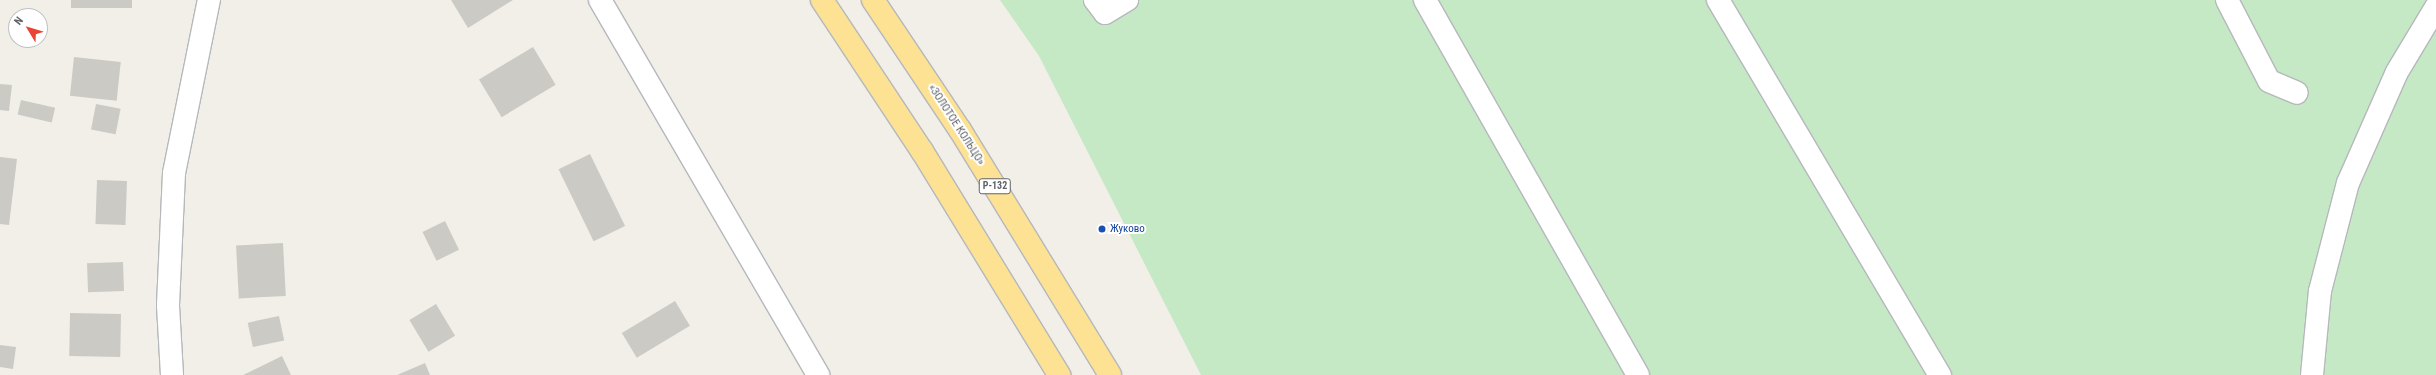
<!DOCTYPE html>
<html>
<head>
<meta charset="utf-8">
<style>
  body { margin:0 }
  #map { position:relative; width:2436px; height:375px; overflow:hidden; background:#f1efe8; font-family:"Roboto Condensed",sans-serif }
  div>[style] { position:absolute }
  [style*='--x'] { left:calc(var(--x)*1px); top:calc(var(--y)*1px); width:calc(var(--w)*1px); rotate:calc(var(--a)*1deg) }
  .green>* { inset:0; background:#c5e8c5 }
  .building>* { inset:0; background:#cccac5; transform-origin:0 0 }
  .roads { filter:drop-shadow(1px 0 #b5b8bc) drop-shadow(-1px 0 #b5b8bc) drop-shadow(0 1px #b5b8bc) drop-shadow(0 -1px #b5b8bc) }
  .street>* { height:22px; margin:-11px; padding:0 11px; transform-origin:11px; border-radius:11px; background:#fff }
  .highway>* { height:22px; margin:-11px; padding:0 11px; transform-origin:11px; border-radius:11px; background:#fde293 }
  .dots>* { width:11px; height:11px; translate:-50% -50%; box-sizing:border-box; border:2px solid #fff; border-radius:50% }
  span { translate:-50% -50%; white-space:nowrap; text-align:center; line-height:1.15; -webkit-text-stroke:4px #fff; paint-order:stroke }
  .shield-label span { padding:1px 3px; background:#fff; border:1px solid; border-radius:3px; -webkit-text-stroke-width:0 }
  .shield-label { font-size:10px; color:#5f6368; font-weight:700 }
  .street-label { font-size:11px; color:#5f6368 }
  .transit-label { font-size:11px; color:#164399 }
  .left { translate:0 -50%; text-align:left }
  .north { position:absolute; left:8px; top:8px; width:40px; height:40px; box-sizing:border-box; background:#fff; border:1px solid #bfc1c3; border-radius:50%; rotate:308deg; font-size:11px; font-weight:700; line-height:16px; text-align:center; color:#5f6368 }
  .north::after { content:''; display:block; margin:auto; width:14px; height:18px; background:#ea4335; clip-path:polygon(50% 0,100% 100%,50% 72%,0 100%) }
</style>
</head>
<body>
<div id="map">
  <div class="green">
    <div style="clip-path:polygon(1000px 0,2436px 0,2436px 375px,1201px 375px,1039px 56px)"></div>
  </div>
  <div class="building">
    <div style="left:71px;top:0;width:61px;height:8px"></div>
    <div style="clip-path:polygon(451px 0,513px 0,468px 28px)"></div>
    <div style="left:533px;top:47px;width:44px;height:63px;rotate:59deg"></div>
    <div style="left:74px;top:57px;width:47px;height:39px;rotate:6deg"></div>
    <div style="clip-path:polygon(0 84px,12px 85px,9px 111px,0 110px)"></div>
    <div style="left:21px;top:100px;width:35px;height:15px;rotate:13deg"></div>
    <div style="left:96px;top:104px;width:25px;height:26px;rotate:11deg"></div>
    <div style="left:590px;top:154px;width:80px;height:35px;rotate:64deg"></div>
    <div style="clip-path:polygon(0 157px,17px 159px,9px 225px,0 224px)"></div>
    <div style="left:97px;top:180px;width:30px;height:44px;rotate:2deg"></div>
    <div style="left:445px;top:221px;width:32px;height:25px;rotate:64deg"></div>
    <div style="left:283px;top:243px;width:53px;height:47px;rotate:87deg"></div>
    <div style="left:123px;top:262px;width:29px;height:36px;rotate:88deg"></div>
    <div style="left:675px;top:301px;width:29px;height:62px;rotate:59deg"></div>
    <div style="left:436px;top:304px;width:37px;height:31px;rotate:59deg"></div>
    <div style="left:70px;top:313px;width:51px;height:43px;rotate:1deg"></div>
    <div style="left:279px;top:316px;width:25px;height:32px;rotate:78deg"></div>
    <div style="clip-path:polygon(0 345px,16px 347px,13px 369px,0 367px)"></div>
    <div style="clip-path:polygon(282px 356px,291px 375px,243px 375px)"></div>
    <div style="clip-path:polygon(425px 363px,430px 375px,397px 375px)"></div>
  </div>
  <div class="roads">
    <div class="street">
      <div style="--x:600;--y:0;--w:434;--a:59.8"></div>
      <div style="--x:1095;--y:0;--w:16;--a:52"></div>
      <div style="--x:1105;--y:13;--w:26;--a:-31"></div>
      <div style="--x:1425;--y:0;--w:431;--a:60.4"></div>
      <div style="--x:1718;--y:0;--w:436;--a:59.4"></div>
      <div style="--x:2227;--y:0;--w:91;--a:62.6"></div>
      <div style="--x:2269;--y:81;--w:30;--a:23"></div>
      <div style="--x:172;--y:375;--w:70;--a:-93.3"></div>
      <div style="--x:168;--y:305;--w:132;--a:-87.4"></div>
      <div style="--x:174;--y:173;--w:177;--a:-78.6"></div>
      <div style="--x:2312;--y:375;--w:84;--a:-84.6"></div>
      <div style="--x:2320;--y:291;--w:112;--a:-75.5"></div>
      <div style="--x:2348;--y:183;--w:121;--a:-66.2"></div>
      <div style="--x:2397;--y:72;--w:76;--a:-59"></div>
    </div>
    <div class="highway">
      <div style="--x:822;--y:0;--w:181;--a:56.5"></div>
      <div style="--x:922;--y:151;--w:263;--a:58.5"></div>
      <div style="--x:873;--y:0;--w:156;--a:56.2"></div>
      <div style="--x:960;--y:130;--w:287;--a:58.5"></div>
    </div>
  </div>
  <div class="dots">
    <div style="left:1102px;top:229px;background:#1a4fb4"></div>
  </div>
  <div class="shield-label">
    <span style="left:995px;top:186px">Р-132</span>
  </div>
  <div class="street-label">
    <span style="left:956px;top:125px;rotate:57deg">«ЗОЛОТОЕ КОЛЬЦО»</span>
  </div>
  <div class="transit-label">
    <span class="left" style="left:1110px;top:229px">Жуково</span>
  </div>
  <div class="north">N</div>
</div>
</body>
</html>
